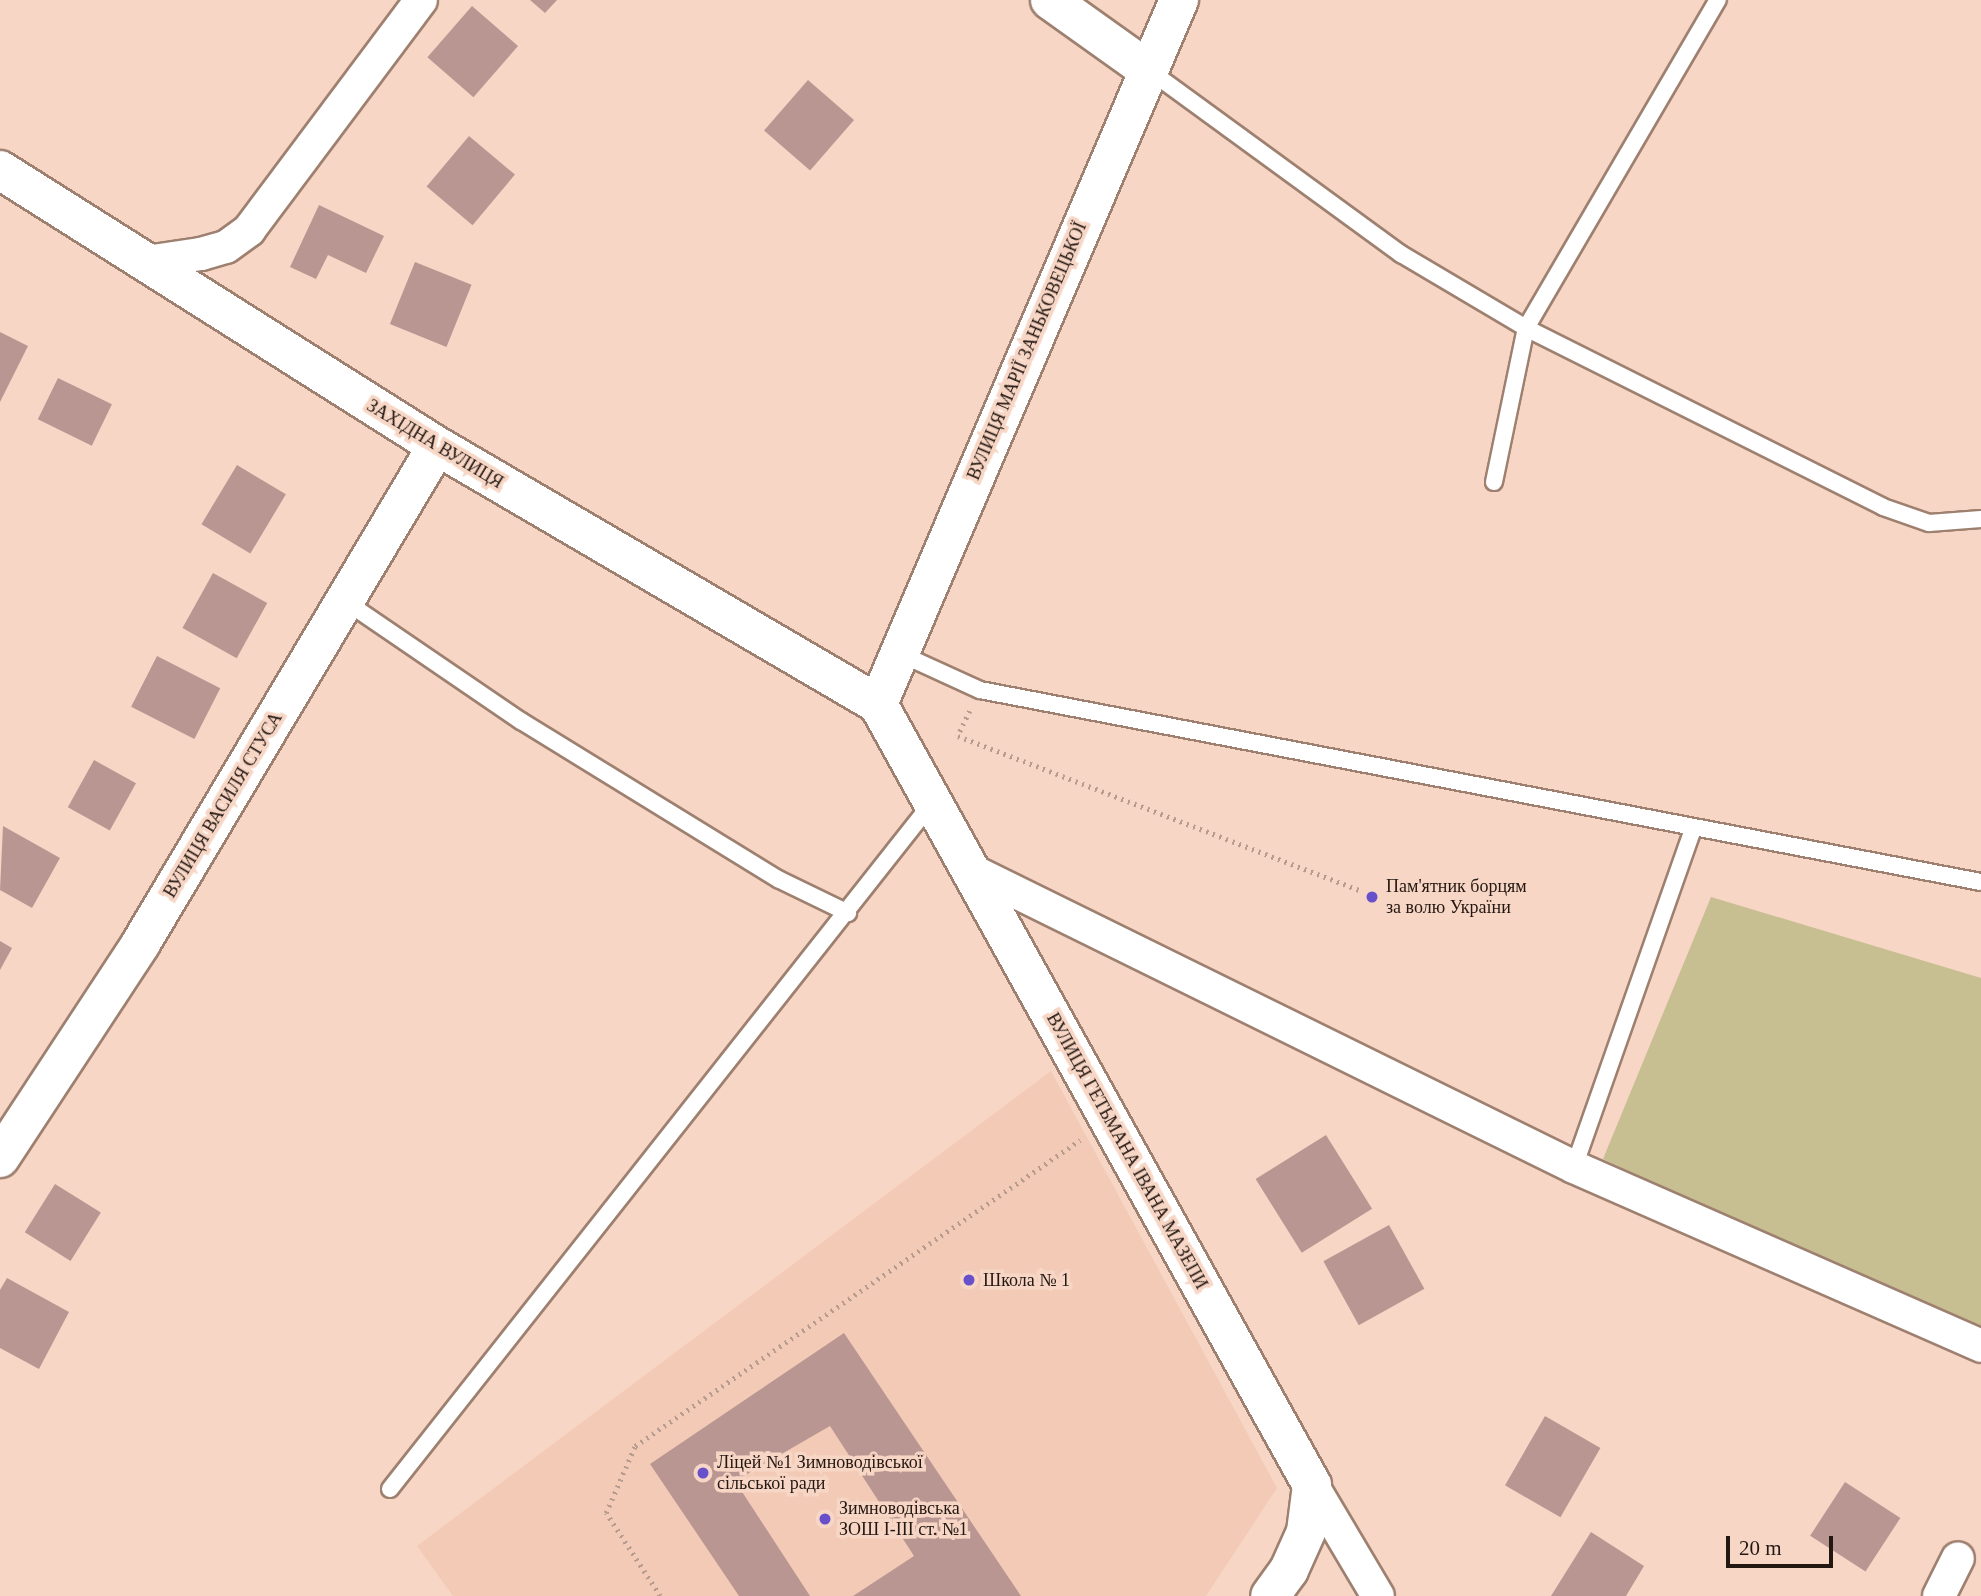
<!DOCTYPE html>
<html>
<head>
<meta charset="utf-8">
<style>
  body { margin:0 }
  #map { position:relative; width:1981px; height:1596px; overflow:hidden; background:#f7d6c5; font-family:"Times New Roman",serif }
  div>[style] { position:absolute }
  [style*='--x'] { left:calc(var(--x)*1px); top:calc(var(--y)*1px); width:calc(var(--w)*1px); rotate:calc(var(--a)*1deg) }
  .built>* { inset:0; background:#f2cab6 }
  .green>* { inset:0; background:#c7be91 }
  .building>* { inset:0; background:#ba9692; transform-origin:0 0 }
  .path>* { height:4.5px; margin-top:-2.25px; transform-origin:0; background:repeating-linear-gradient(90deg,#b69b8e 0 2px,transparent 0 7px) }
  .roads { filter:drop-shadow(2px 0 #9e8070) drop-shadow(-2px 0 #9e8070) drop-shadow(0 2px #9e8070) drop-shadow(0 -2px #9e8070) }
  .lane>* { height:16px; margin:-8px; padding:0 8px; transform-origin:8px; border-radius:8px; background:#fff }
  .street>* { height:32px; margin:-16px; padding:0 16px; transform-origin:16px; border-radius:16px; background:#fff }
  .secondary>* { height:38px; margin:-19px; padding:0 19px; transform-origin:19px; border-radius:19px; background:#fff }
  .dots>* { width:19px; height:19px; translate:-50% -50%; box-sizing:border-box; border:4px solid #f7d6c5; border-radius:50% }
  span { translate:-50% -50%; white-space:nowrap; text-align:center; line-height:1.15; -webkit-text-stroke:7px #f7d6c5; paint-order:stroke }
  .street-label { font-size:18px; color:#231711 }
  .poi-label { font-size:18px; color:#231711 }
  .left { translate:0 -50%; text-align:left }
  .scale { position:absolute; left:1726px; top:1536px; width:107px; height:32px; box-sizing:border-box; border:4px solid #231711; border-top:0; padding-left:9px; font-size:21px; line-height:24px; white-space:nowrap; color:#231711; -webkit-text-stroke:5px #f7d6c5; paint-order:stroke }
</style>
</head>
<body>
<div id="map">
  <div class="built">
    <div style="clip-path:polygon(1051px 1071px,1277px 1488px,1206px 1596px,453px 1596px,417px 1546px)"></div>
  </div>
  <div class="green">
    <div style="clip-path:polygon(1711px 897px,1981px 978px,1981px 1338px,1603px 1159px)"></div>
  </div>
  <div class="building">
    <div style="clip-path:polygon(530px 0,557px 0,545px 13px)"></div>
    <div style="left:472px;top:6px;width:61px;height:68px;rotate:41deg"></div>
    <div style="left:808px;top:80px;width:61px;height:67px;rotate:41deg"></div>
    <div style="left:469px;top:136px;width:60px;height:66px;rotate:40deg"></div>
    <div style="clip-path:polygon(319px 205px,384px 236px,366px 273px,328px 255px,316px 279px,290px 267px)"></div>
    <div style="left:415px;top:262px;width:61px;height:67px;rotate:22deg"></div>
    <div style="clip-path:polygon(0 332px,28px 346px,0 402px)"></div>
    <div style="left:58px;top:378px;width:60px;height:46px;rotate:26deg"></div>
    <div style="left:237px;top:465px;width:57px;height:69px;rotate:31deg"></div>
    <div style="left:213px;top:573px;width:62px;height:63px;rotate:29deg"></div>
    <div style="left:157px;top:656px;width:71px;height:57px;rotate:27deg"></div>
    <div style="left:94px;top:760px;width:48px;height:54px;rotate:29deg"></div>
    <div style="clip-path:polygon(3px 826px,60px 858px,32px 908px,0 890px)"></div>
    <div style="clip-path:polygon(0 941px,12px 948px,0 970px)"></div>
    <div style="left:1326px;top:1135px;width:87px;height:83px;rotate:58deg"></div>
    <div style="left:55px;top:1184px;width:54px;height:57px;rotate:32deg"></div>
    <div style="left:1389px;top:1225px;width:73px;height:75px;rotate:61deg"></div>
    <div style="clip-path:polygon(7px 1278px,69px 1312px,39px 1369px,0 1348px,0 1290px)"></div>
    <div style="clip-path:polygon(844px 1333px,1021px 1596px,853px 1596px,914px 1556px,830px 1426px,735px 1481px,810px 1596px,739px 1596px,650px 1464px)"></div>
    <div style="left:1545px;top:1416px;width:64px;height:80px;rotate:30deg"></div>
    <div style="left:1845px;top:1482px;width:66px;height:64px;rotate:33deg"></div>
    <div style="clip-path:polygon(1591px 1532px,1644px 1566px,1626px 1596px,1551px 1596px)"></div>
  </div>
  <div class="path">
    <div style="--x:970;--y:711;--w:28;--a:116"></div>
    <div style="--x:958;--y:736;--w:430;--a:21"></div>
    <div style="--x:660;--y:1596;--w:99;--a:-123"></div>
    <div style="--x:606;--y:1513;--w:73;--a:-66.6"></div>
    <div style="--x:635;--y:1446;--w:540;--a:-34.51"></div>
  </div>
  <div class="roads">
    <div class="lane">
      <div style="--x:1150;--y:71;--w:311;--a:36.1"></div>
      <div style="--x:1401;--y:254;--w:145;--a:30.6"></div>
      <div style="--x:1526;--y:328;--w:399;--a:26.6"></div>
      <div style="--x:1883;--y:507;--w:49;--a:19.2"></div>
      <div style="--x:1929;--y:523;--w:52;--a:-4.4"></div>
      <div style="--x:1494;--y:482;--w:157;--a:-78.3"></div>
      <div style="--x:1526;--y:328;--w:380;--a:-59.7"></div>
      <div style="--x:345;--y:601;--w:213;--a:34.3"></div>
      <div style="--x:521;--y:721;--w:302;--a:31.6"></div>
      <div style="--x:778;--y:879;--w:78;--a:25.9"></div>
      <div style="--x:899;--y:653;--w:89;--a:24.6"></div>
      <div style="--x:980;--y:690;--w:1019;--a:10.86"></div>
      <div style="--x:1574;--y:1167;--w:358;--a:-70.6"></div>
      <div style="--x:390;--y:1489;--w:873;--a:-51.7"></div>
    </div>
    <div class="street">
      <div style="--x:146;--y:262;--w:56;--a:-8.3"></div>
      <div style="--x:201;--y:254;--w:26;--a:-16"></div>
      <div style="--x:226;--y:247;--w:29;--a:-36"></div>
      <div style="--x:249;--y:230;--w:287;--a:-53.2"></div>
      <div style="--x:971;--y:870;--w:672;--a:26.22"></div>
      <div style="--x:1574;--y:1167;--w:445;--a:23.7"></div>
      <div style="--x:1312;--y:1485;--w:129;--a:59.3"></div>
      <div style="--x:1939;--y:1596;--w:42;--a:-63.4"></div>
    </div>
    <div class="secondary">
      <div style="--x:1050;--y:0;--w:120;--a:35.5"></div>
      <div style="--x:0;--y:170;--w:517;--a:32.28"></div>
      <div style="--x:437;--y:446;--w:511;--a:30.33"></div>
      <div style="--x:878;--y:704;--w:893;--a:60.94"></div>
      <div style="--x:1312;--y:1485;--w:47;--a:97.3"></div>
      <div style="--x:1306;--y:1532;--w:42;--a:114.1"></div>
      <div style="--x:1289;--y:1570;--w:32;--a:126"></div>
      <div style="--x:878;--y:704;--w:766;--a:-66.85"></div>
      <div style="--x:0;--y:1158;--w:257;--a:-56.7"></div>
      <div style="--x:141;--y:943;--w:578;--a:-59.22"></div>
    </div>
  </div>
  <div class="dots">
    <div style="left:1372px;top:897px;background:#6850ca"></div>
    <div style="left:969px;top:1280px;background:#6850ca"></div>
    <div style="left:703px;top:1473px;background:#6850ca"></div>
    <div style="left:825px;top:1519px;background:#6850ca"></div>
  </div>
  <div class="street-label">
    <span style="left:1027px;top:351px;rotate:-67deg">ВУЛИЦЯ МАРІЇ ЗАНЬКОВЕЦЬКОЇ</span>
    <span style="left:435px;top:444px;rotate:31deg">ЗАХІДНА ВУЛИЦЯ</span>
    <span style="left:223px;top:805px;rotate:-59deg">ВУЛИЦЯ ВАСИЛЯ СТУСА</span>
    <span style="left:1127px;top:1151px;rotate:61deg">ВУЛИЦЯ ГЕТЬМАНА ІВАНА МАЗЕПИ</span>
  </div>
  <div class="poi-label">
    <span class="left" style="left:1386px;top:897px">Пам'ятник борцям<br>за волю України</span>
    <span class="left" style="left:983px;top:1280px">Школа № 1</span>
    <span class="left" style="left:717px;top:1473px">Ліцей №1 Зимноводівської<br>сільської ради</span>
    <span class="left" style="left:839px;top:1519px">Зимноводівська<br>ЗОШ І-ІІІ ст. №1</span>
  </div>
  <div class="scale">20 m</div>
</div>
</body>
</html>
